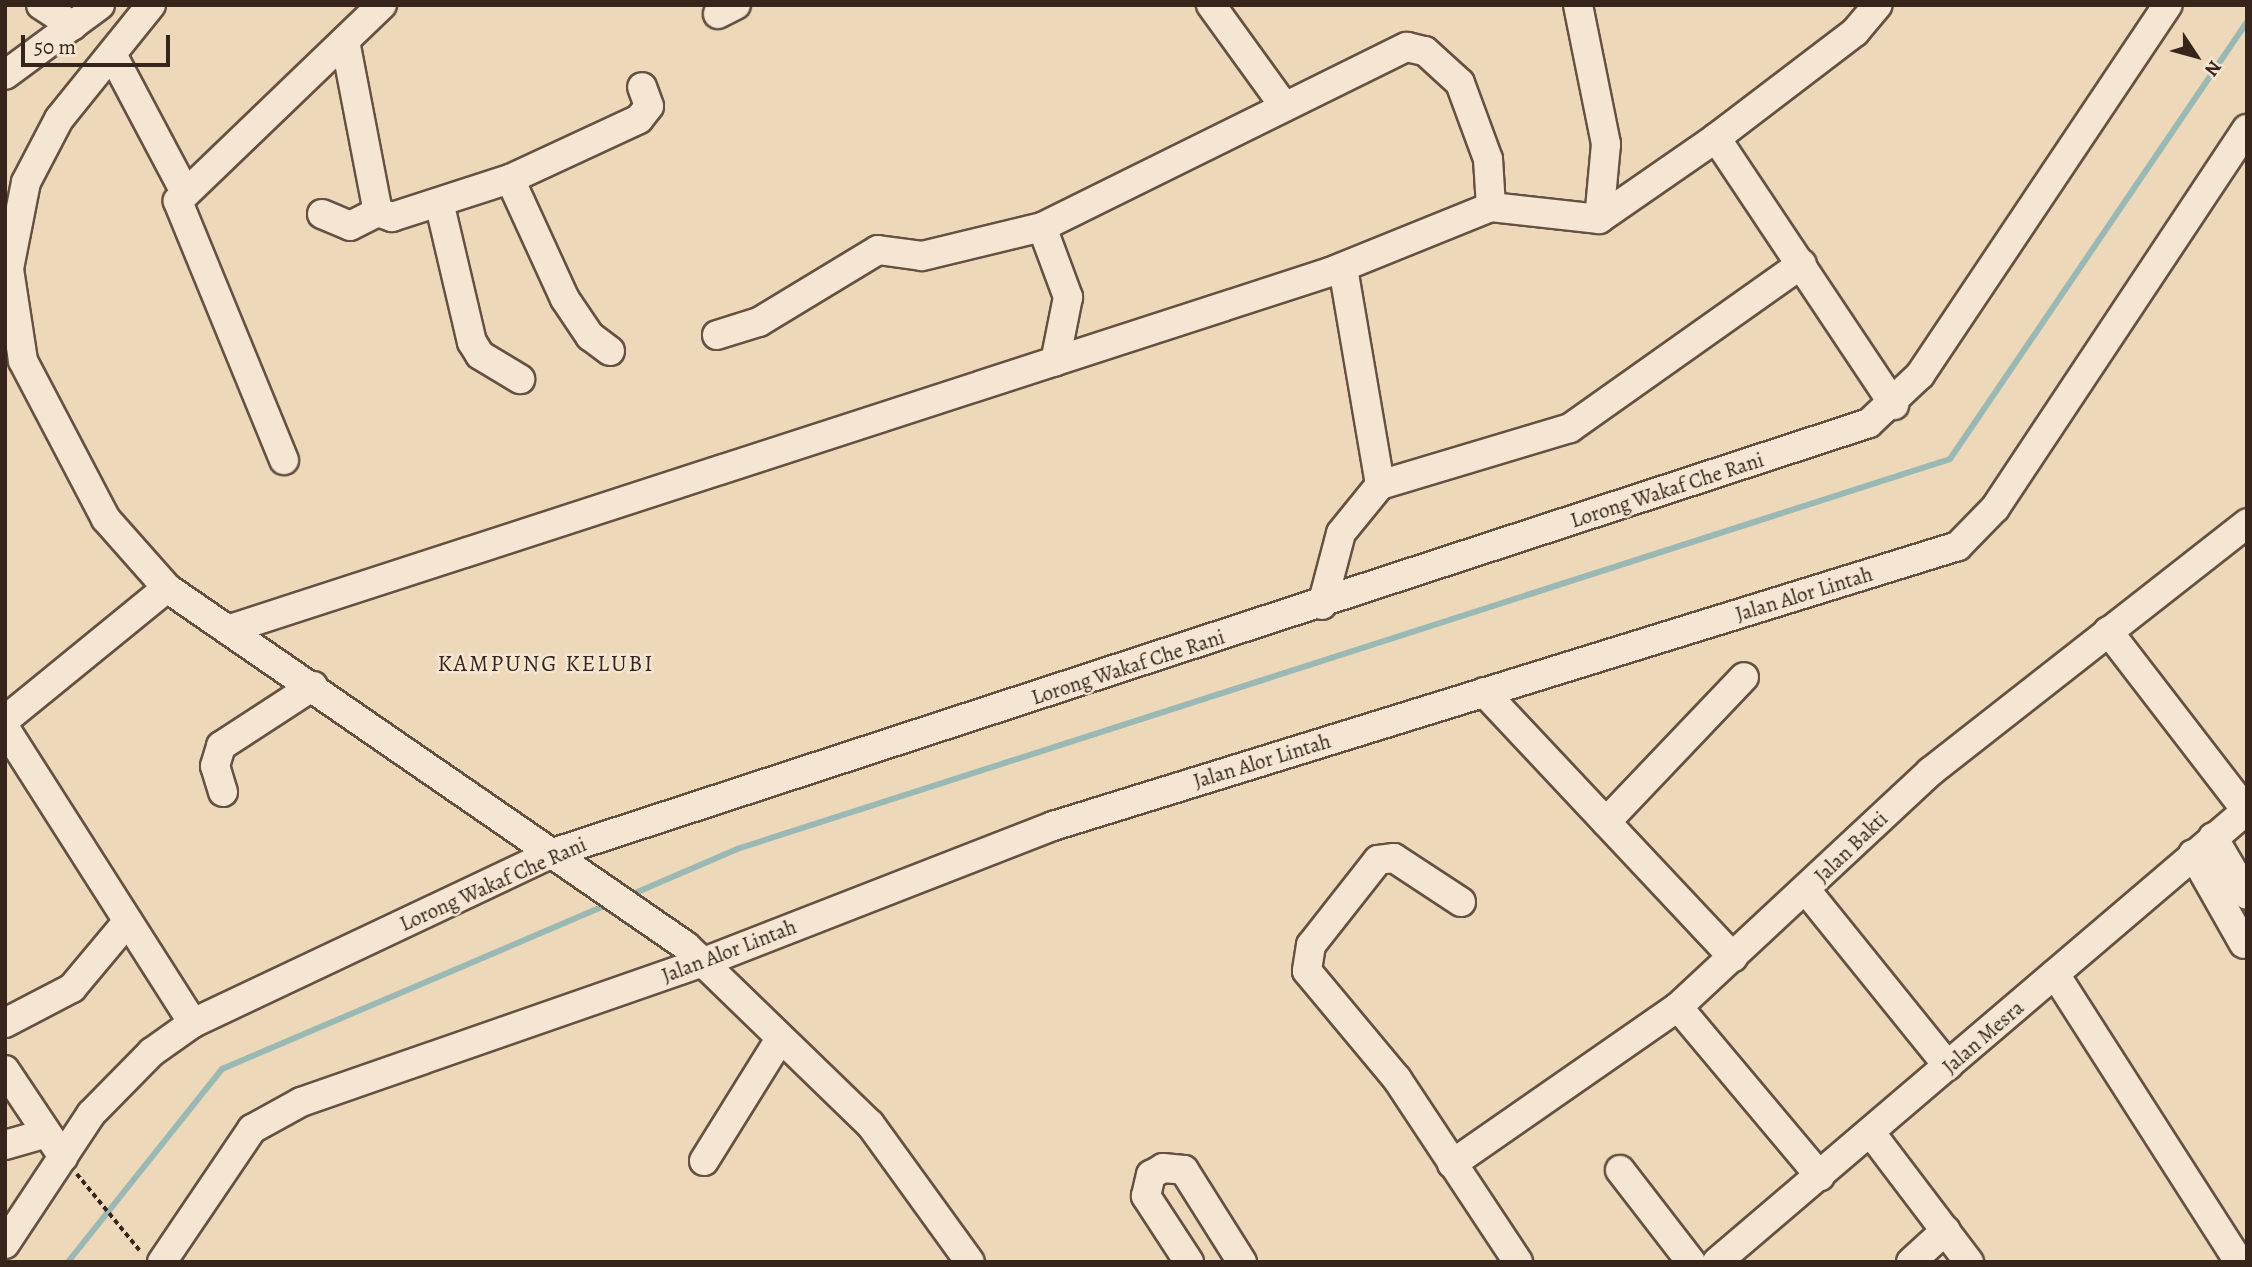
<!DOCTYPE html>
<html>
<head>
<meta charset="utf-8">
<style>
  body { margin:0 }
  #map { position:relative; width:2252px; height:1267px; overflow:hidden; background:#eed8ba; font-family:Alegreya,serif }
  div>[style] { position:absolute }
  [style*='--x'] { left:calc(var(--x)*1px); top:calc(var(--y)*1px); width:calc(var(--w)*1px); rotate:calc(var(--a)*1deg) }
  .stream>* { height:6px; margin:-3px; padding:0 3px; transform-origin:3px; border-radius:3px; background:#9ab9b5 }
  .path>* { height:3.5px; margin-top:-1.75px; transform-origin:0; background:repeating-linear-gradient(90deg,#37241a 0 5px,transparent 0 8.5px) }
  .roads { filter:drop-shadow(2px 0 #655142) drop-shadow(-2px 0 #655142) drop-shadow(0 2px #655142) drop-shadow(0 -2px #655142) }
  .minor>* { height:28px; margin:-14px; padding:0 14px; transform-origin:14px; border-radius:14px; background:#f4e6d2 }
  span { translate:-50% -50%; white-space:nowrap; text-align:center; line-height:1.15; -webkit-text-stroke:5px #f4e6d2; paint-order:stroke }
  .street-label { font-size:21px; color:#37241a }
  .neighbourhood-label { font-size:23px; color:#37241a; letter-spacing:2px }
  .frame { position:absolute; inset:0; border:7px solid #37241a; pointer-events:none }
  .north { position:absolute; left:2161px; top:21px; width:70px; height:70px; -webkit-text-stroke:5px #f4e6d2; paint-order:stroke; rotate:126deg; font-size:19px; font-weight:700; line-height:28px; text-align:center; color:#37241a }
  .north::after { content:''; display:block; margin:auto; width:24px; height:32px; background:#37241a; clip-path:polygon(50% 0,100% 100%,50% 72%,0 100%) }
  .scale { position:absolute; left:21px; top:35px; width:149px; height:32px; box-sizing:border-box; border:4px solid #37241a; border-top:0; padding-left:9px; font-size:21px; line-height:24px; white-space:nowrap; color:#37241a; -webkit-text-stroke:5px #f4e6d2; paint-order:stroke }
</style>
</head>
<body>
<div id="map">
  <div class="stream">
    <div style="--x:628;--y:896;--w:119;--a:-23.3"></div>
    <div style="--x:737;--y:849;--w:1274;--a:-17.82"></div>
    <div style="--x:1950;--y:459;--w:528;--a:-55.8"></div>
    <div style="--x:68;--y:1262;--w:247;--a:-51.4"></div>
    <div style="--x:222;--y:1069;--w:423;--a:-23.1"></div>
  </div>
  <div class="path">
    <div style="--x:77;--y:1174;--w:101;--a:50.6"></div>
  </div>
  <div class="roads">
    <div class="minor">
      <div style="--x:41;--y:5;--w:38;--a:33"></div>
      <div style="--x:151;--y:5;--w:146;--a:128.9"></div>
      <div style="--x:59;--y:119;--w:71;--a:117.6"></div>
      <div style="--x:26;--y:182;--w:89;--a:101.1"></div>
      <div style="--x:9;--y:269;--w:93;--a:81.3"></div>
      <div style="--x:23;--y:361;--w:178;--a:62.3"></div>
      <div style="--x:106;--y:519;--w:92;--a:48.5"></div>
      <div style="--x:167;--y:588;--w:630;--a:34.6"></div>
      <div style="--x:686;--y:946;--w:256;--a:44.1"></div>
      <div style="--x:870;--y:1124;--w:170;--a:54.1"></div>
      <div style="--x:1211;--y:5;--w:121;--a:54.1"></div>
      <div style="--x:1578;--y:5;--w:142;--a:78.6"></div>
      <div style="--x:1606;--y:144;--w:75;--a:95.3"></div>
      <div style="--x:718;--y:14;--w:20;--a:-27"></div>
      <div style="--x:345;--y:41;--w:174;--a:79.1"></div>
      <div style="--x:378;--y:212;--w:15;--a:20"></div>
      <div style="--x:392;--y:217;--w:124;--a:-17.9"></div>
      <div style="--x:510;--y:179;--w:142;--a:-24.9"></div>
      <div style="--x:639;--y:119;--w:16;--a:-52"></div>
      <div style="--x:649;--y:106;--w:20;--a:-110"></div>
      <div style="--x:113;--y:56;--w:152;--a:62.1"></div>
      <div style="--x:5;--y:75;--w:118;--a:-36.4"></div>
      <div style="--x:1716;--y:138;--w:321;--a:56.3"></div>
      <div style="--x:510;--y:179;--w:132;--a:65.4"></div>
      <div style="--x:565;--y:299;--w:45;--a:56"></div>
      <div style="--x:590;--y:336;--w:25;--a:37"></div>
      <div style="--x:440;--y:206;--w:140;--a:76.8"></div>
      <div style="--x:472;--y:342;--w:15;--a:58"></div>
      <div style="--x:480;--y:355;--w:47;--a:31"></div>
      <div style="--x:322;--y:214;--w:30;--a:23"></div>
      <div style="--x:350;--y:226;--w:31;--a:-27"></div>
      <div style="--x:1042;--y:227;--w:75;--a:69.6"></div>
      <div style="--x:1068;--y:297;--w:66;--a:101.3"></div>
      <div style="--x:1343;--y:268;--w:220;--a:80.3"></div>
      <div style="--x:1380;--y:485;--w:198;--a:-16.7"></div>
      <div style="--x:1570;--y:428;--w:284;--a:-35.3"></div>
      <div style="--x:717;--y:335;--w:44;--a:-17.2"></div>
      <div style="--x:759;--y:322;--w:139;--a:-31.2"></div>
      <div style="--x:878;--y:250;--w:44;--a:7.8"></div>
      <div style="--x:922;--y:256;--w:123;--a:-13.6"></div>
      <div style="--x:1042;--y:227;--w:407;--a:-26.3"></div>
      <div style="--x:1407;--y:47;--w:18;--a:13"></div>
      <div style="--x:1425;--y:51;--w:47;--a:42.4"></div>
      <div style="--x:1460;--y:83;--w:81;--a:69.8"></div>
      <div style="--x:1488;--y:159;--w:48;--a:86.4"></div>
      <div style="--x:284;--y:460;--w:280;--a:-112.3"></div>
      <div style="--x:178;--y:201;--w:283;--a:-43.9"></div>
      <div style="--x:1322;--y:605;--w:74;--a:-75.2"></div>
      <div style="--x:1341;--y:533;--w:62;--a:-50.9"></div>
      <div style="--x:230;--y:629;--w:1156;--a:-17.98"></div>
      <div style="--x:1330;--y:272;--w:174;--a:-22"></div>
      <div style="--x:1491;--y:207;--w:109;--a:6.3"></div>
      <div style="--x:1599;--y:219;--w:142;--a:-34.7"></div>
      <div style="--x:1716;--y:138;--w:175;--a:-37.3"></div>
      <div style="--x:1855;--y:32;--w:35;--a:-50"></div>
      <div style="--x:2108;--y:631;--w:226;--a:52.4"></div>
      <div style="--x:1484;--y:692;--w:364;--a:46.8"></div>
      <div style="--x:5;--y:720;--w:209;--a:-39.2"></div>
      <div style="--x:5;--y:728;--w:350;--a:57.5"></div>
      <div style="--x:223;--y:792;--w:27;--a:-107"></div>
      <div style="--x:215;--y:766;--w:21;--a:-73"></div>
      <div style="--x:221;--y:746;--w:110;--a:-33.1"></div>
      <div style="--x:1606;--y:822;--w:200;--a:-46.4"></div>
      <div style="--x:2213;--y:837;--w:67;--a:59.6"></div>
      <div style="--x:2193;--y:854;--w:103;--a:60.5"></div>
      <div style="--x:1806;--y:890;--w:226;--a:51.1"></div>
      <div style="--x:1461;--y:902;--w:80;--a:-146.7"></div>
      <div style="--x:1394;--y:858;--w:16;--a:173"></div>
      <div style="--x:1378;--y:860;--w:108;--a:128.2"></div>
      <div style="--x:1311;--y:945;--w:26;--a:99"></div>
      <div style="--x:1307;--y:971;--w:141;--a:50.2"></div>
      <div style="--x:1397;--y:1079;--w:219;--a:56.5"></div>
      <div style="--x:2055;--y:974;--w:342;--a:57.4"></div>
      <div style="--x:1678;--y:1007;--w:221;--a:50"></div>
      <div style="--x:5;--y:1023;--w:76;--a:-27.6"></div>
      <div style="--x:72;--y:988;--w:87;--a:-50.1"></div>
      <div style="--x:5;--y:1070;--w:105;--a:56.3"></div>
      <div style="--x:1871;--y:1133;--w:162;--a:52.8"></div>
      <div style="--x:5;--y:1145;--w:40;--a:-16"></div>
      <div style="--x:704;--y:1161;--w:144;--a:-58.1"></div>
      <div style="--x:1452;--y:1164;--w:275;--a:-34.8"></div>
      <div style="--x:1678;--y:1007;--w:345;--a:-43"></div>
      <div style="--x:1930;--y:772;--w:403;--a:-38.1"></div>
      <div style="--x:1620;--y:1170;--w:116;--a:52.3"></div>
      <div style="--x:5;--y:1244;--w:156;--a:-56.5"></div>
      <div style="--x:91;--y:1114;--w:87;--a:-45.5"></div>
      <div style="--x:152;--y:1052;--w:50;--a:-35.3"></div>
      <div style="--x:193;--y:1023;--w:398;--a:-25.3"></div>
      <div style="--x:553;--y:853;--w:1384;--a:-18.09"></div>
      <div style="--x:1869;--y:423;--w:70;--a:-43.3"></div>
      <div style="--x:1920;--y:375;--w:445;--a:-56.2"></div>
      <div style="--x:162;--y:1262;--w:161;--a:-55.9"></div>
      <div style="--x:252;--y:1129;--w:56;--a:-28.9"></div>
      <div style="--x:301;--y:1102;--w:427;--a:-19.2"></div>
      <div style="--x:704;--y:962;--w:375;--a:-21.3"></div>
      <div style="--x:1053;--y:826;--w:947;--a:-17.19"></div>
      <div style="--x:1958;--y:546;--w:53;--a:-45.8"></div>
      <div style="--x:1995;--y:508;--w:455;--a:-56.4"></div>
      <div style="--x:1189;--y:1262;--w:79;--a:-123.1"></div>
      <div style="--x:1146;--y:1196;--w:22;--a:-77"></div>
      <div style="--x:1151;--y:1175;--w:14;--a:-30"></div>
      <div style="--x:1163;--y:1168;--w:21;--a:5"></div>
      <div style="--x:1184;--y:1170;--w:109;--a:57.8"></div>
      <div style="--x:1717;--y:1262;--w:697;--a:-40.46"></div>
      <div style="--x:1911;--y:1262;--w:47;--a:-42.4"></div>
    </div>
  </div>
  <div class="street-label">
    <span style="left:1667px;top:490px;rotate:-18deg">Lorong Wakaf Che Rani</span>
    <span style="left:1804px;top:594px;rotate:-17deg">Jalan Alor Lintah</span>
    <span style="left:1128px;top:667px;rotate:-18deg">Lorong Wakaf Che Rani</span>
    <span style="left:1262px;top:761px;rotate:-17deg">Jalan Alor Lintah</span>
    <span style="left:1851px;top:847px;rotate:-44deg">Jalan Bakti</span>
    <span style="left:493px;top:884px;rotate:-24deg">Lorong Wakaf Che Rani</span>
    <span style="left:729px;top:951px;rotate:-21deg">Jalan Alor Lintah</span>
    <span style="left:1983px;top:1037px;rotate:-41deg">Jalan Mesra</span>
  </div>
  <div class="neighbourhood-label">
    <span style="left:546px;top:664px">KAMPUNG KELUBI</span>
  </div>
  <div class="frame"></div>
  <div class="north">N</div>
  <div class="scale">50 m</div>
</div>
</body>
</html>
